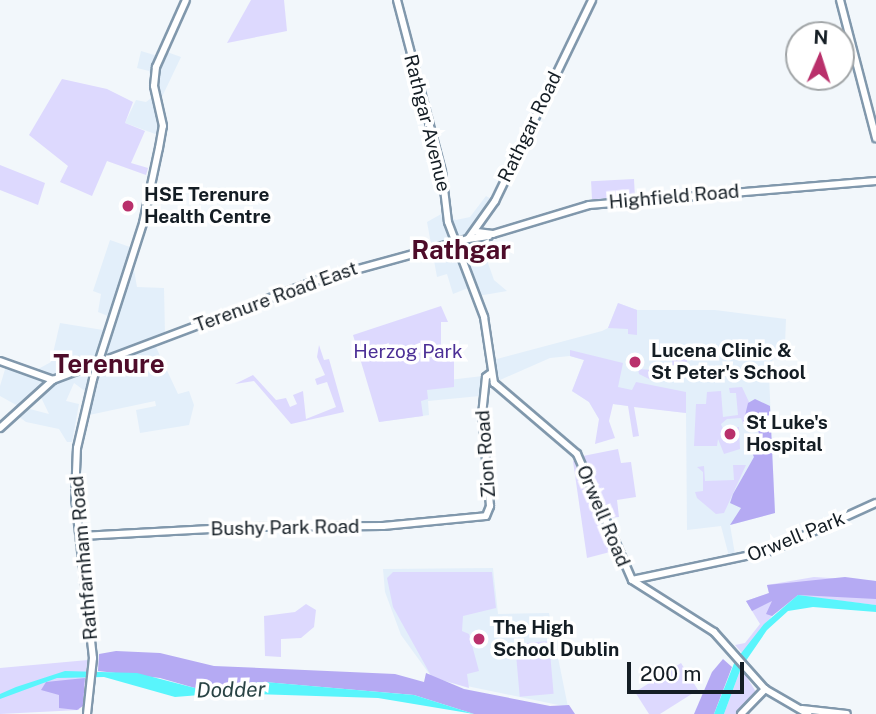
<!DOCTYPE html>
<html>
<head>
<meta charset="utf-8">
<style>
  body { margin:0 }
  #map { position:relative; width:876px; height:714px; overflow:hidden; background:#f2f7fb; font-family:"Public Sans",sans-serif }
  div>[style] { position:absolute }
  [style*='--x'] { left:calc(var(--x)*1px); top:calc(var(--y)*1px); width:calc(var(--w)*1px); rotate:calc(var(--a)*1deg) }
  .built>* { inset:0; background:#e3effa }
  .green>* { inset:0; background:#ddd9fe; transform-origin:0 0 }
  .forest>* { inset:0; background:#b5aaf3 }
  .water>* { inset:0; background:#59f5fc }
  .roads { filter:drop-shadow(2px 0 #8198ac) drop-shadow(-2px 0 #8198ac) drop-shadow(0 2px #8198ac) drop-shadow(0 -2px #8198ac) }
  .secondary>* { height:6px; margin:-3px; padding:0 3px; transform-origin:3px; border-radius:3px; background:#fff }
  .dots>* { width:19px; height:19px; translate:-50% -50%; box-sizing:border-box; border:4px solid #fff; border-radius:50% }
  span { translate:-50% -50%; white-space:nowrap; text-align:center; line-height:1.15; -webkit-text-stroke:7px #fff; paint-order:stroke }
  .street-label { font-size:19px; color:#141d24 }
  .poi-label { font-size:19px; color:#141d24; font-weight:700 }
  .left { translate:0 -50%; text-align:left }
  .park-label { font-size:19px; color:#4c2f96 }
  .water-label { font-size:21px; color:#294344; font-style:italic }
  .district-label { font-size:26px; color:#4e0c29; font-weight:700 }
  .north { position:absolute; left:785px; top:21px; width:70px; height:70px; box-sizing:border-box; background:#fff; border:2px solid #a1a5a7; border-radius:50%; rotate:3deg; font-size:19px; font-weight:700; line-height:28px; text-align:center; color:#141d24 }
  .north::after { content:''; display:block; margin:auto; width:24px; height:32px; background:#b9306b; clip-path:polygon(50% 0,100% 100%,50% 72%,0 100%) }
  .scale { position:absolute; left:627px; top:662px; width:117px; height:32px; box-sizing:border-box; border:4px solid #141d24; border-top:0; padding-left:9px; font-size:21px; line-height:24px; white-space:nowrap; color:#141d24; -webkit-text-stroke:5px #fff; paint-order:stroke }
</style>
</head>
<body>
<div id="map">
  <div class="built">
    <div style="clip-path:polygon(141px 51px,164px 58px,167px 52px,181px 57px,161px 99px,168px 131px,158px 135px,125px 123px,136px 100px,146px 102px,154px 96px,149px 71px,137px 68px)"></div>
    <div style="clip-path:polygon(486px 196px,495px 201px,477px 232px,494px 280px,507px 291px,472px 297px,468px 288px,453px 294px,447px 274px,437px 277px,427px 222px,443px 213px,456px 220px,470px 217px)"></div>
    <div style="clip-path:polygon(110px 240px,130px 247px,137px 287px,164px 288px,165px 334px,134px 345px,137px 352px,155px 345px,178px 394px,189px 391px,194px 405px,189px 425px,140px 433px,136px 410px,156px 406px,155px 401px,89px 415px,93px 397px,74px 383px,66px 401px,79px 404px,72px 442px,67px 442px,59px 429px,26px 422px,18px 416px,26px 408px,49px 414px,37px 389px,18px 406px,0 396px,0 386px,6px 366px,29px 374px,51px 362px,60px 323px,103px 330px,108px 316px,98px 312px,101px 294px,93px 291px)"></div>
    <div style="clip-path:polygon(618px 303px,637px 310px,715px 310px,786px 319px,785px 345px,776px 345px,769px 375px,775px 513px,730px 525px,736px 560px,730px 560px,721px 526px,687px 530px,686px 413px,613px 404px,599px 419px,589px 402px,572px 391px,584px 360px,570px 356px,550px 358px,500px 380px,493px 360px,602px 331px,608px 328px)"></div>
    <div style="clip-path:polygon(483px 376px,480px 396px,428px 401px,429px 415px,379px 422px,372px 389px)"></div>
    <div style="clip-path:polygon(493px 568px,498px 614px,549px 613px,568px 707px,433px 679px,401px 635px,385px 592px,383px 569px)"></div>
  </div>
  <div class="green">
    <div style="clip-path:polygon(251px 0,284px 0,287px 31px,227px 43px)"></div>
    <div style="clip-path:polygon(62px 79px,107px 89px,133px 102px,125px 123px,145px 131px,131px 163px,148px 168px,146px 175px,107px 161px,92px 196px,60px 182px,68px 166px,29px 135px)"></div>
    <div style="clip-path:polygon(0 165px,45px 183px,38px 205px,0 190px)"></div>
    <div style="left:634px;top:179px;width:18px;height:43px;rotate:87deg"></div>
    <div style="clip-path:polygon(618px 303px,637px 310px,637px 335px,628px 334px,628px 329px,608px 328px)"></div>
    <div style="clip-path:polygon(441px 306px,448px 322px,441px 322px,441px 348px,454px 348px,454px 387px,427px 390px,428px 399px,421px 401px,423px 416px,379px 422px,353px 335px)"></div>
    <div style="clip-path:polygon(319px 345px,324px 360px,329px 359px,344px 412px,291px 424px,254px 381px,235px 384px,253px 375px,276px 400px,286px 398px,290px 407px,297px 404px,293px 395px,303px 391px,306px 419px,336px 407px,327px 382px,317px 385px,315px 379px,325px 375px,317px 357px)"></div>
    <div style="clip-path:polygon(570px 350px,623px 363px,618px 387px,632px 390px,636px 382px,686px 392px,686px 413px,634px 407px,639px 436px,633px 437px,628px 406px,613px 404px,609px 421px,615px 438px,595px 444px,599px 419px,589px 402px,572px 391px,584px 360px,570px 356px)"></div>
    <div style="clip-path:polygon(672px 354px,687px 355px,687px 375px,675px 375px,676px 366px,671px 365px,670px 375px,649px 379px,639px 374px,638px 369px,653px 370px,654px 363px,672px 363px)"></div>
    <div style="clip-path:polygon(742px 387px,749px 402px,746px 420px,743px 424px,741px 418px,727px 419px,721px 424px,723px 429px,739px 427px,740px 449px,724px 454px,718px 439px,717px 446px,694px 446px,696px 404px,706px 404px,707px 392px,721px 391px,723px 417px,738px 415px,736px 393px,730px 393px,729px 388px)"></div>
    <div style="clip-path:polygon(618px 449px,621px 463px,631px 462px,636px 497px,617px 500px,619px 517px,608px 518px,583px 456px)"></div>
    <div style="clip-path:polygon(573px 461px,575px 461px,610px 552px,587px 558px)"></div>
    <div style="clip-path:polygon(733px 465px,746px 465px,724px 513px,716px 514px,697px 498px,695px 492px,703px 491px,703px 472px,697px 467px,704px 466px,705px 481px,734px 480px)"></div>
    <div style="clip-path:polygon(393px 572px,492px 572px,496px 608px,463px 616px,462px 631px,469px 634px,479px 671px,467px 674px,469px 688px,432px 677px,429px 672px,393px 607px,387px 578px)"></div>
    <div style="clip-path:polygon(814px 577px,876px 581px,876px 605px,798px 596px,772px 616px,742px 653px,735px 645px,745px 643px,760px 624px,746px 601px,769px 593px,767px 585px)"></div>
    <div style="clip-path:polygon(306px 604px,316px 610px,314px 627px,301px 638px,281px 639px,281px 657px,265px 656px,264px 616px,295px 612px)"></div>
    <div style="left:549px;top:641px;width:53px;height:34px;rotate:85deg"></div>
    <div style="clip-path:polygon(88px 660px,79px 710px,0 714px,0 668px)"></div>
    <div style="clip-path:polygon(681px 663px,698px 690px,660px 714px,649px 714px,635px 692px)"></div>
    <div style="clip-path:polygon(741px 668px,756px 692px,736px 714px,724px 714px)"></div>
  </div>
  <div class="forest">
    <div style="clip-path:polygon(755px 399px,770px 406px,775px 513px,730px 525px,741px 508px,730px 503px,733px 494px,754px 457px,746px 440px,759px 438px,758px 424px,743px 424px,748px 403px)"></div>
    <div style="clip-path:polygon(845px 577px,876px 581px,876px 599px,798px 595px,772px 616px,766px 614px,772px 601px,752px 611px,746px 601px,769px 593px,767px 585px)"></div>
    <div style="clip-path:polygon(116px 651px,160px 653px,214px 666px,395px 674px,424px 682px,426px 673px,464px 689px,550px 706px,569px 705px,575px 714px,474px 714px,414px 695px,264px 682px,195px 688px,160px 678px,98px 671px,99px 654px)"></div>
    <div style="clip-path:polygon(723px 659px,732px 667px,714px 714px,694px 714px,712px 672px)"></div>
    <div style="clip-path:polygon(85px 678px,83px 706px,77px 710px,59px 708px,59px 695px,41px 690px,46px 682px)"></div>
  </div>
  <div class="water">
    <div style="clip-path:polygon(798px 595px,876px 605px,876px 612px,813px 607px,788px 611px,767px 630px,741px 668px,724px 714px,714px 714px,735px 661px,764px 624px)"></div>
    <div style="clip-path:polygon(65px 671px,137px 673px,195px 688px,265px 682px,414px 695px,474px 714px,378px 698px,225px 693px,175px 697px,104px 677px,57px 678px,0 699px,0 694px,16px 687px)"></div>
  </div>
  <div class="roads">
    <div class="secondary">
      <div style="--x:397;--y:0;--w:178;--a:75.3"></div>
      <div style="--x:442;--y:172;--w:50;--a:83.2"></div>
      <div style="--x:448;--y:222;--w:102;--a:69.2"></div>
      <div style="--x:484;--y:317;--w:67;--a:81.4"></div>
      <div style="--x:494;--y:383;--w:109;--a:40.5"></div>
      <div style="--x:577;--y:454;--w:137;--a:66.4"></div>
      <div style="--x:632;--y:580;--w:97;--a:32.4"></div>
      <div style="--x:714;--y:632;--w:76;--a:48.2"></div>
      <div style="--x:765;--y:689;--w:50;--a:30.2"></div>
      <div style="--x:840;--y:0;--w:143;--a:75.4"></div>
      <div style="--x:477;--y:232;--w:16;--a:7"></div>
      <div style="--x:493;--y:234;--w:100;--a:-16.8"></div>
      <div style="--x:589;--y:205;--w:288;--a:-4.8"></div>
      <div style="--x:468;--y:239;--w:21;--a:-8"></div>
      <div style="--x:0;--y:361;--w:56;--a:19.7"></div>
      <div style="--x:0;--y:428;--w:72;--a:-42.2"></div>
      <div style="--x:53;--y:380;--w:280;--a:-20.7"></div>
      <div style="--x:315;--y:281;--w:159;--a:-15.4"></div>
      <div style="--x:468;--y:239;--w:47;--a:-54.6"></div>
      <div style="--x:495;--y:201;--w:223;--a:-64.2"></div>
      <div style="--x:81;--y:536;--w:167;--a:-3.1"></div>
      <div style="--x:248;--y:527;--w:135;--a:-0.4"></div>
      <div style="--x:383;--y:526;--w:103;--a:-5.5"></div>
      <div style="--x:486;--y:516;--w:11;--a:-68"></div>
      <div style="--x:490;--y:506;--w:91;--a:-95"></div>
      <div style="--x:482;--y:415;--w:38;--a:-84"></div>
      <div style="--x:486;--y:377;--w:5;--a:-37"></div>
      <div style="--x:632;--y:580;--w:141;--a:-11.9"></div>
      <div style="--x:770;--y:551;--w:116;--a:-24.4"></div>
      <div style="--x:802;--y:709;--w:45;--a:6.3"></div>
      <div style="--x:87;--y:714;--w:56;--a:-83.9"></div>
      <div style="--x:93;--y:658;--w:162;--a:-96.4"></div>
      <div style="--x:75;--y:497;--w:49;--a:-87.7"></div>
      <div style="--x:77;--y:448;--w:71;--a:-76.9"></div>
      <div style="--x:93;--y:379;--w:164;--a:-72.2"></div>
      <div style="--x:143;--y:223;--w:77;--a:-78"></div>
      <div style="--x:159;--y:148;--w:22;--a:-80"></div>
      <div style="--x:163;--y:126;--w:41;--a:-102.7"></div>
      <div style="--x:154;--y:86;--w:19;--a:-84"></div>
      <div style="--x:156;--y:67;--w:73;--a:-65.9"></div>
      <div style="--x:741;--y:714;--w:35;--a:-46"></div>
    </div>
  </div>
  <div class="dots">
    <div style="left:128px;top:206px;background:#b9306b"></div>
    <div style="left:635px;top:362px;background:#b9306b"></div>
    <div style="left:730px;top:434px;background:#b9306b"></div>
    <div style="left:479px;top:639px;background:#b9306b"></div>
  </div>
  <div class="street-label">
    <span style="left:427px;top:123px;rotate:76deg">Rathgar Avenue</span>
    <span style="left:530px;top:127px;rotate:-64deg">Rathgar Road</span>
    <span style="left:674px;top:197px;rotate:-5deg">Highfield Road</span>
    <span style="left:276px;top:297px;rotate:-20deg">Terenure Road East</span>
    <span style="left:486px;top:454px;rotate:-94deg">Zion Road</span>
    <span style="left:603px;top:516px;rotate:67deg">Orwell Road</span>
    <span style="left:285px;top:528px;rotate:-1deg">Bushy Park Road</span>
    <span style="left:796px;top:537px;rotate:-22deg">Orwell Park</span>
    <span style="left:84px;top:558px;rotate:-95deg">Rathfarnham Road</span>
  </div>
  <div class="poi-label">
    <span class="left" style="left:144px;top:206px">HSE Terenure<br>Health Centre</span>
    <span class="left" style="left:651px;top:362px">Lucena Clinic &amp;<br>St Peter's School</span>
    <span class="left" style="left:746px;top:434px">St Luke's<br>Hospital</span>
    <span class="left" style="left:493px;top:639px">The High<br>School Dublin</span>
  </div>
  <div class="park-label">
    <span style="left:408px;top:352px">Herzog Park</span>
  </div>
  <div class="water-label">
    <span style="left:231px;top:690px;rotate:-1deg">Dodder</span>
  </div>
  <div class="district-label">
    <span style="left:461px;top:250px">Rathgar</span>
    <span style="left:109px;top:364px">Terenure</span>
  </div>
  <div class="north">N</div>
  <div class="scale">200 m</div>
</div>
</body>
</html>
